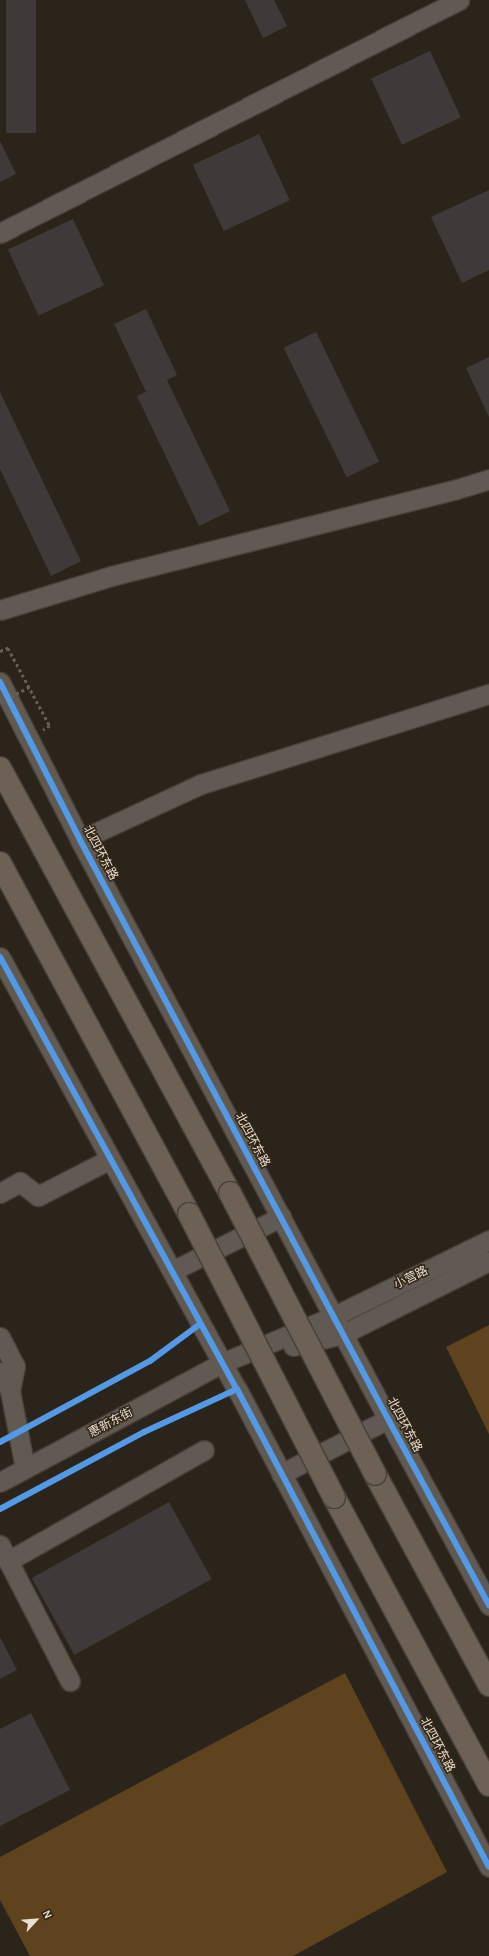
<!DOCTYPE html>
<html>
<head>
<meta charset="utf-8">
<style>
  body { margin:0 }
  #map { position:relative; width:489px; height:1956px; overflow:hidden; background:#2b241b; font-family:"Alegreya Sans","Noto Sans SC",sans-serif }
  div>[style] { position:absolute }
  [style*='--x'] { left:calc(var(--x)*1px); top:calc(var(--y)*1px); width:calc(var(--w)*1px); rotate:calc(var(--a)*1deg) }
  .green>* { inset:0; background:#5f431e }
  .building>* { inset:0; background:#3f3a39; transform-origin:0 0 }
  .path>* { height:2.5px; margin-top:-1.25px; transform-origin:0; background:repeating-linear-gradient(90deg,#645f58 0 3px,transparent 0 6px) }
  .roads { filter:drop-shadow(1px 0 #463f38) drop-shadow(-1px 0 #463f38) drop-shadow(0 1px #463f38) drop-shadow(0 -1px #463f38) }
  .minor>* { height:19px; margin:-9.5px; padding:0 9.5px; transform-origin:9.5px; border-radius:9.5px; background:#605a52 }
  .highway>* { height:22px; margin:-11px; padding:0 11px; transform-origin:11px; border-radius:11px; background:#6c6154 }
  .path-bridge>* { height:2.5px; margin-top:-1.25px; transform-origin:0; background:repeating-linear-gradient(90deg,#645f58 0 3px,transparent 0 6px) }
  .bridges { filter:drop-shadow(1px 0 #463f38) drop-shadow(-1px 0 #463f38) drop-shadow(0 1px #463f38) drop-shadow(0 -1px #463f38) }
  .highway-bridge>* { height:22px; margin:-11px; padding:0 11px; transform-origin:11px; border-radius:11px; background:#6c6154 }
  .cycleway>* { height:6px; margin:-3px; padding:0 3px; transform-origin:3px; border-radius:3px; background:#5399e6 }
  span { translate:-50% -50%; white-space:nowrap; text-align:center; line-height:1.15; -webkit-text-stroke:3px #322514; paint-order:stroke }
  .street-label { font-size:12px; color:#eae0d6 }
  .north { position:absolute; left:16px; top:1900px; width:40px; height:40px; -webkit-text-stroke:3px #322514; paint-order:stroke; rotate:64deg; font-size:11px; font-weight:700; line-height:16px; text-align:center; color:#eae0d6 }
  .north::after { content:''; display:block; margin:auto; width:14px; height:18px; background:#eae0d6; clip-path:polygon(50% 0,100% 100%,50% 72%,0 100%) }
</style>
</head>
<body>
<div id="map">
  <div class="green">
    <div style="clip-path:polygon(489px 1325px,489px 1434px,446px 1347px)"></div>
    <div style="clip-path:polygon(345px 1673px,447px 1872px,293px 1956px,30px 1956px,0 1900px,0 1857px)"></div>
  </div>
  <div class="building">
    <div style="left:6px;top:0;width:30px;height:133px"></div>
    <div style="clip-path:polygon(245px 0,274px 0,287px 26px,263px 38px)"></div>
    <div style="left:430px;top:51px;width:73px;height:65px;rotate:65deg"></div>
    <div style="left:259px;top:134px;width:73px;height:73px;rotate:65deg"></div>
    <div style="clip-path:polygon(0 141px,16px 174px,0 182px)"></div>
    <div style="clip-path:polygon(489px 190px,489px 270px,462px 283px,431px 217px)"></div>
    <div style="left:73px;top:219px;width:73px;height:72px;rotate:65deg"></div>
    <div style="clip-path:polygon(146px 309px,177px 375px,167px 380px,230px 511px,199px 526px,137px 396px,146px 392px,114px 324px)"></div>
    <div style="left:316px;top:332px;width:144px;height:36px;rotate:64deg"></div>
    <div style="clip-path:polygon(489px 357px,489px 417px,466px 368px)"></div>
    <div style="clip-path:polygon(0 392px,81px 561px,51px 576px,0 469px)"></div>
    <div style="left:169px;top:1502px;width:88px;height:157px;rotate:61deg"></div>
    <div style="clip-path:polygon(0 1637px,17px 1670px,0 1679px)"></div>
    <div style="clip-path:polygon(31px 1713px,70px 1790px,0 1826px,0 1729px)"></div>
  </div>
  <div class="path">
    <div style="--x:0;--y:651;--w:9;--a:-21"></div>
    <div style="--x:8;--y:648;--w:89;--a:61.7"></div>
    <div style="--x:50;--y:726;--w:8;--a:150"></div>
  </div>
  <div class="roads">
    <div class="minor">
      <div style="--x:0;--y:233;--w:515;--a:-26.91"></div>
      <div style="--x:0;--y:610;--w:116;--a:-17"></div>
      <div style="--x:111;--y:576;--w:357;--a:-14.1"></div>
      <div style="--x:457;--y:489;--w:34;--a:-17"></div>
      <div style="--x:0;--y:682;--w:177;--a:63.1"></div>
      <div style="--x:80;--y:840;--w:656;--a:61.99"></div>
      <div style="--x:388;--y:1419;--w:212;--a:61.5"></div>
      <div style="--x:80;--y:840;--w:133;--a:-24.8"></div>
      <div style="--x:201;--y:784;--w:302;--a:-17.4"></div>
      <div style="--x:0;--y:957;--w:493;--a:61.3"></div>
      <div style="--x:237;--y:1389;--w:540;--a:62.2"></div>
      <div style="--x:0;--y:1193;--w:23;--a:-29"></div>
      <div style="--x:20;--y:1182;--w:23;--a:38"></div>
      <div style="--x:38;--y:1196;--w:81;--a:-27.2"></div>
      <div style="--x:172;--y:1271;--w:122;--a:-26.4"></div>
      <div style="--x:0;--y:1337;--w:33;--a:63"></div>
      <div style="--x:15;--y:1366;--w:25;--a:101"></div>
      <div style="--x:293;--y:1346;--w:51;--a:-13.5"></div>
      <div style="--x:343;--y:1334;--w:163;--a:-26.6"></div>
      <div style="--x:0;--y:1372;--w:21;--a:62"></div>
      <div style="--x:10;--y:1391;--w:78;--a:79"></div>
      <div style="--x:281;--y:1474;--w:120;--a:-27.2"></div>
      <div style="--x:0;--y:1482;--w:252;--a:-28.2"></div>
      <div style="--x:222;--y:1363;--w:121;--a:-22.8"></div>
      <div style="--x:334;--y:1316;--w:173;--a:-26.1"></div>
      <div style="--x:0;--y:1545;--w:153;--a:62.8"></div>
      <div style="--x:8;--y:1561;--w:225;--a:-29.5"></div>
    </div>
    <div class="highway">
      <div style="--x:0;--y:768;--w:483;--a:61.6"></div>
      <div style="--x:0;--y:863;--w:399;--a:61.7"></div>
      <div style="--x:375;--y:1474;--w:240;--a:61.6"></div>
      <div style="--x:334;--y:1497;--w:327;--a:61.7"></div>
    </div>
  </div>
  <div class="path-bridge">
    <div style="--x:0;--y:702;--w:33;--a:-27"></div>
  </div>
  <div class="bridges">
    <div class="highway-bridge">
      <div style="--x:230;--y:1193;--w:316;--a:62.7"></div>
      <div style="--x:189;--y:1214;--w:318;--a:62.9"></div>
    </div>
  </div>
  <div class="cycleway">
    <div style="--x:0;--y:682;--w:177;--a:63.1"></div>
    <div style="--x:80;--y:840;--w:656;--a:61.99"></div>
    <div style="--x:388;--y:1419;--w:212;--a:61.5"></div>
    <div style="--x:0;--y:957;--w:493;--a:61.3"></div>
    <div style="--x:237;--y:1389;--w:540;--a:62.2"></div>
    <div style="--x:0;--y:1442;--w:170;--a:-28.4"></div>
    <div style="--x:150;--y:1361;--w:62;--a:-36.5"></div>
    <div style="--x:0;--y:1509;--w:163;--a:-28.1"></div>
    <div style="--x:144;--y:1432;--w:102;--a:-24.8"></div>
  </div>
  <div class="street-label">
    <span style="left:100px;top:853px;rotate:62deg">北四环东路</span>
    <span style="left:252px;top:1140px;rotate:62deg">北四环东路</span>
    <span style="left:411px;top:1278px;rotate:-26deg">小营路</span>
    <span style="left:111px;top:1423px;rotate:-28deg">惠新东街</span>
    <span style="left:404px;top:1425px;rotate:62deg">北四环东路</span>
    <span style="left:437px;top:1745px;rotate:62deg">北四环东路</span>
  </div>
  <div class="north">N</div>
</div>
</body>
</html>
